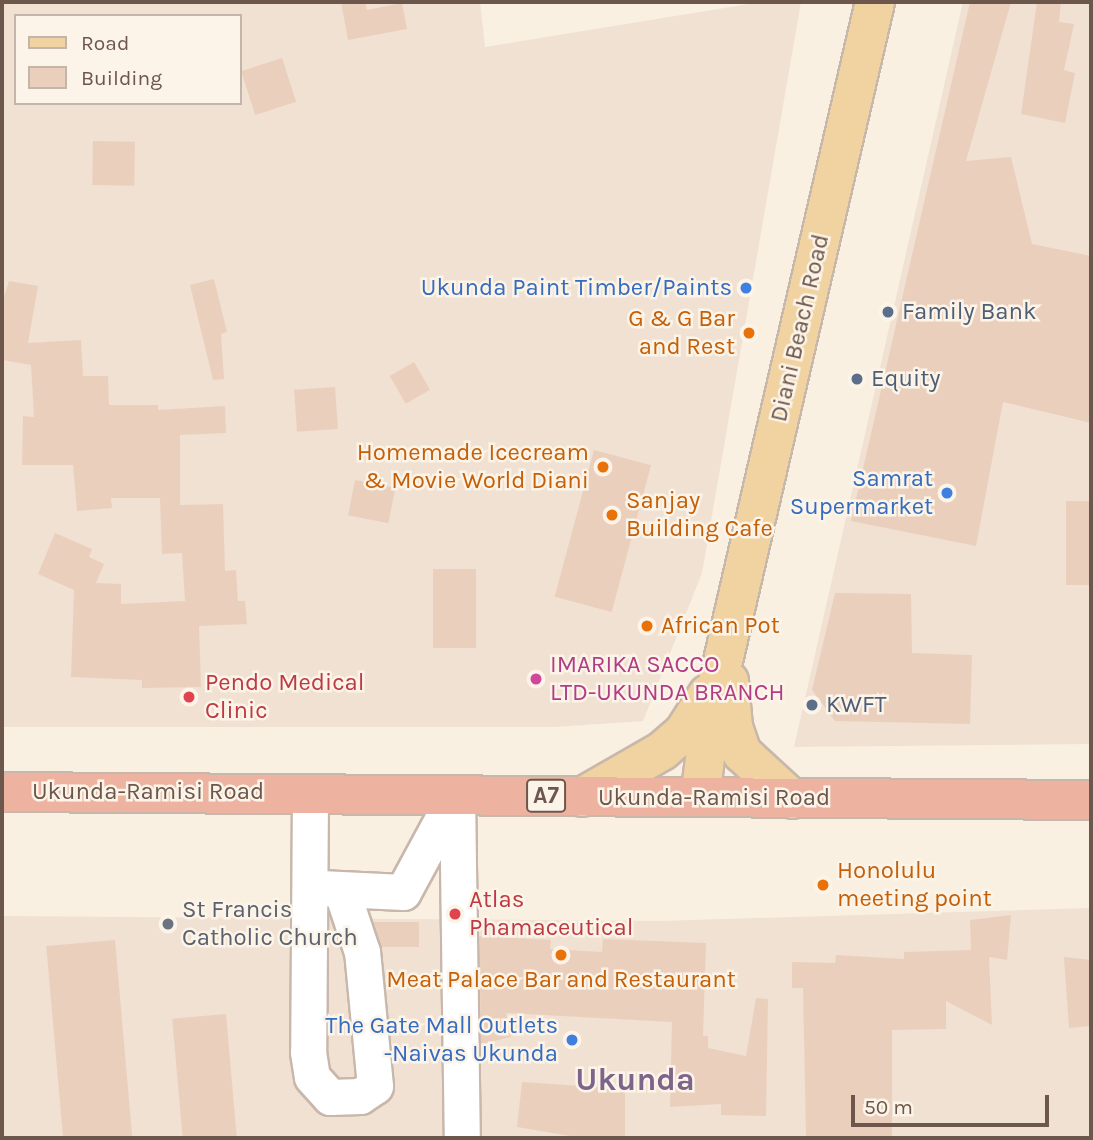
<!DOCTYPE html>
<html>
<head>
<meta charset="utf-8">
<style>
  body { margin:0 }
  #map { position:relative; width:1093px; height:1140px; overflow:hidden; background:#f9f0e2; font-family:Karla,sans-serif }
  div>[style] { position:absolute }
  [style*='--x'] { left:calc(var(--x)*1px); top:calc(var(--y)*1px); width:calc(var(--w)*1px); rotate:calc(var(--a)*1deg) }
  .residential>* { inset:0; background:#f0e1d2 }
  .building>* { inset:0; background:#ebcfbd; transform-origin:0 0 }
  .roads { filter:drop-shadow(2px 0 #c8b7ab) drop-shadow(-2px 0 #c8b7ab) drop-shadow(0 2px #c8b7ab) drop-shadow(0 -2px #c8b7ab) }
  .minor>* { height:35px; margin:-17.5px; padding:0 17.5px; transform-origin:17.5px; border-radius:17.5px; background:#fff }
  .major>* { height:38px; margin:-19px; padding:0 19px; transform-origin:19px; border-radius:19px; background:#f1d2a1 }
  .highway>* { height:38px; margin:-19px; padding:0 19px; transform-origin:19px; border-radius:19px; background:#edb3a0 }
  .dots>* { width:19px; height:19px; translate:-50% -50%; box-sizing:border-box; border:4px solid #fcf4e8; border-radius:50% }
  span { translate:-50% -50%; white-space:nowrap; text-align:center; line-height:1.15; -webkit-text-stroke:5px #fcf4e8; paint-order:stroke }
  .shield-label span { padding:2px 5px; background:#fcf4e8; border:2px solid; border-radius:5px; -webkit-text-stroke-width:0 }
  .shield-label { font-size:23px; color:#6d574c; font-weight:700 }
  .shop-label { font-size:24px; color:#366cbe }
  .right { translate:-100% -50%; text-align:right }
  .service-label { font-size:24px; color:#4e5e75 }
  .left { translate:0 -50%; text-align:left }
  .food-label { font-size:24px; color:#c56008 }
  .street-label { font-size:24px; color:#6d574c }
  .hotel-label { font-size:24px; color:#b23c85 }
  .health-label { font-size:24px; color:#be3a42 }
  .worship-label { font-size:24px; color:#5b616d }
  .district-label { font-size:32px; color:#7c648a; font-weight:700 }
  .frame { position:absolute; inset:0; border:4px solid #6d574c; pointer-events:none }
  .legend { position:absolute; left:14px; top:14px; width:228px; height:91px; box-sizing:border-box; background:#fcf4e8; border:2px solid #c3b5aa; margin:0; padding:9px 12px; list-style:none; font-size:21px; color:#6d574c }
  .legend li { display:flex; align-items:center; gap:14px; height:35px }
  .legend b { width:35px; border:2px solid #c3b5aa }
  .scale { position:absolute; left:851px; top:1095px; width:198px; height:32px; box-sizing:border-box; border:4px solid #6d574c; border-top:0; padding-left:9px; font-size:21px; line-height:24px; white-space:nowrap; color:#6d574c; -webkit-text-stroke:5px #fcf4e8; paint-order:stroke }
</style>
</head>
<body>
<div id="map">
  <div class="residential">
    <div style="clip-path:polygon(evenodd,2px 2px,480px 2px,485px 47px,761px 2px,801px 2px,702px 573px,643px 721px,553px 727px,2px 727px,2px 2px,16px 16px,240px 16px,240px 103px,16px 103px,16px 16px)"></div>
    <div style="clip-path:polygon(963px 2px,1091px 2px,1091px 744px,794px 747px)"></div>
    <div style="clip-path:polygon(1091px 908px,1091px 1138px,2px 1138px,2px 916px,660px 921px)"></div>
  </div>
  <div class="building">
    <div style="clip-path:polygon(341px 2px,365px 2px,367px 10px,402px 3px,407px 29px,348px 40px)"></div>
    <div style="clip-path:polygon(970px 2px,1011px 2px,966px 161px,1011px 157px,1032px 244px,1091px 256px,1091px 423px,1003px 402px,976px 546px,851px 521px)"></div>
    <div style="clip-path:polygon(1037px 2px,1061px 2px,1059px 22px,1074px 24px,1064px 70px,1075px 73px,1065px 123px,1021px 114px)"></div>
    <div style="left:282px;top:58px;width:46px;height:43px;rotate:72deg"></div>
    <div style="left:93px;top:141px;width:42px;height:44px;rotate:1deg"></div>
    <div style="clip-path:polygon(214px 279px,227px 332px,221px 334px,224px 379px,213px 380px,190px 285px)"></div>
    <div style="clip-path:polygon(9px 281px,38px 286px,28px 343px,81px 340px,83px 376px,108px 376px,109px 405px,158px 405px,158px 410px,225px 406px,226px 433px,180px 435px,180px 505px,223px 504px,225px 571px,236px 570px,238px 601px,245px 601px,247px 624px,199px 626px,201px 687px,142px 688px,142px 680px,71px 677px,74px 590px,38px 574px,55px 533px,92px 549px,89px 557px,104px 564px,96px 583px,121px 584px,121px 604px,185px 601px,182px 553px,162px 554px,160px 498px,111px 498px,112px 508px,77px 511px,73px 465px,22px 465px,23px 416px,34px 417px,31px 365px,2px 360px,2px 303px)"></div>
    <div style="left:414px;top:362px;width:32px;height:28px;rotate:60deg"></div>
    <div style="left:335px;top:387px;width:42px;height:41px;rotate:86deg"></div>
    <div style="left:594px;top:450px;width:59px;height:152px;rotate:15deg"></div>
    <div style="left:355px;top:480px;width:41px;height:36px;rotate:11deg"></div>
    <div style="left:1091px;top:501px;width:84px;height:25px;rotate:90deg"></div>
    <div style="left:433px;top:569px;width:43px;height:79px"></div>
    <div style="clip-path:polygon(835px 593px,911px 594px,912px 653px,972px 655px,970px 724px,835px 721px,812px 690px)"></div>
    <div style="clip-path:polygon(1011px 915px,1007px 960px,989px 957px,992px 1025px,946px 1001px,946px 1029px,892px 1030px,892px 1138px,806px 1138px,803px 988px,792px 988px,792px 962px,835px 963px,836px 955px,904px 959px,904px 952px,971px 950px,970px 920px)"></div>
    <div style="clip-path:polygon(373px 922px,419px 922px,419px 947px,381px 947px)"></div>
    <div style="clip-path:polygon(479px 936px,551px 940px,550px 949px,602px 952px,603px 939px,706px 943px,703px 1036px,708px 1036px,708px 1048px,746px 1056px,756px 998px,768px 999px,766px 1116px,721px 1115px,721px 1104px,670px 1107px,672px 1022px,506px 1013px,511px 1037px,481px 1044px)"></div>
    <div style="left:115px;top:940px;width:199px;height:69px;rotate:85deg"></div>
    <div style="clip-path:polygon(1064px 957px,1091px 960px,1091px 1026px,1069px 1028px)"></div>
    <div style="left:226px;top:1014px;width:124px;height:54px;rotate:85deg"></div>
    <div style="clip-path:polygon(522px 1082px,625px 1089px,625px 1138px,582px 1138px,517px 1127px)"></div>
  </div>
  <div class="roads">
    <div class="minor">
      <div style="--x:310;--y:793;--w:259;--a:90.4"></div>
      <div style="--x:308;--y:1052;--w:25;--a:81"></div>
      <div style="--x:312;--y:1077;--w:27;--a:48"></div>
      <div style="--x:330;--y:1097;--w:30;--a:-2"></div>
      <div style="--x:360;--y:1096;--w:18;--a:-34"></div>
      <div style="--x:375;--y:1086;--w:135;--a:-95.5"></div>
      <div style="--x:362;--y:952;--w:66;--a:-108.4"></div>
      <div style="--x:457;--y:793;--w:345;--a:89.2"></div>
      <div style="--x:320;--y:888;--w:83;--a:2.8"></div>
      <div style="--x:403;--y:892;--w:109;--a:-61.6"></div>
    </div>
    <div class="major">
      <div style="--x:729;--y:681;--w:46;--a:85"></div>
      <div style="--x:733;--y:727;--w:28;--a:71"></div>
      <div style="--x:742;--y:753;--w:68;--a:42.6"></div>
      <div style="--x:582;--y:797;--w:92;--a:-29.9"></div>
      <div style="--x:662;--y:751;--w:29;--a:-41"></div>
      <div style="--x:684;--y:732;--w:45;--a:-57.7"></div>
      <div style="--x:700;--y:797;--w:85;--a:-82.5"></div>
      <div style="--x:711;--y:713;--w:730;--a:-77.01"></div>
    </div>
    <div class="highway">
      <div style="--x:2;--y:792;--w:1089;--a:0.42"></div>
    </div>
  </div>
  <div class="dots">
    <div style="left:746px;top:288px;background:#3f7fe0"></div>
    <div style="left:888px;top:312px;background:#5c6f8a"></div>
    <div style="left:749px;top:333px;background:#e8710a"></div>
    <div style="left:857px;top:379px;background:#5c6f8a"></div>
    <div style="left:603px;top:467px;background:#e8710a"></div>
    <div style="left:947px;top:493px;background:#3f7fe0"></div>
    <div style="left:612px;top:515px;background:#e8710a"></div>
    <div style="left:647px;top:626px;background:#e8710a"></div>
    <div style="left:536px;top:679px;background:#d1479c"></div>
    <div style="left:189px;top:697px;background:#e0444e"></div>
    <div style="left:812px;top:705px;background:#5c6f8a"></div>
    <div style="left:823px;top:885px;background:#e8710a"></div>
    <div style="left:455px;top:914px;background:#e0444e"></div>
    <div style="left:168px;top:924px;background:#6b7280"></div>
    <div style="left:561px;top:955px;background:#e8710a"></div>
    <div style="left:572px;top:1040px;background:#3f7fe0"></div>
  </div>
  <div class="shield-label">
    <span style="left:546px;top:796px">A7</span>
  </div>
  <div class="shop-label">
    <span class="right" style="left:732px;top:288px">Ukunda Paint Timber/Paints</span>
    <span class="right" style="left:933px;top:493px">Samrat<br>Supermarket</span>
    <span class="right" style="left:558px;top:1040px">The Gate Mall Outlets<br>-Naivas Ukunda</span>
  </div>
  <div class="service-label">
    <span class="left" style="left:902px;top:312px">Family Bank</span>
    <span class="left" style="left:871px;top:379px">Equity</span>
    <span class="left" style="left:826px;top:705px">KWFT</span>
  </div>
  <div class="food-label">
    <span class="right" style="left:735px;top:333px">G &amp; G Bar<br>and Rest</span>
    <span class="right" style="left:589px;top:467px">Homemade Icecream<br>&amp; Movie World Diani</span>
    <span class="left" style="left:626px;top:515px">Sanjay<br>Building Cafe</span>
    <span class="left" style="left:661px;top:626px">African Pot</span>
    <span class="left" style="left:837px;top:885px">Honolulu<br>meeting point</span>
    <span style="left:561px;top:980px">Meat Palace Bar and Restaurant</span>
  </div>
  <div class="street-label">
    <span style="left:800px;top:328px;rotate:-77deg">Diani Beach Road</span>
    <span style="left:148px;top:792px">Ukunda-Ramisi Road</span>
    <span style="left:714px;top:798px">Ukunda-Ramisi Road</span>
  </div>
  <div class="hotel-label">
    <span class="left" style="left:550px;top:679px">IMARIKA SACCO<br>LTD-UKUNDA BRANCH</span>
  </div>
  <div class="health-label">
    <span class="left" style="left:205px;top:697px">Pendo Medical<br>Clinic</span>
    <span class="left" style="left:469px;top:914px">Atlas<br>Phamaceutical</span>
  </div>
  <div class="worship-label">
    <span class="left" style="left:182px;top:924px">St Francis<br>Catholic Church</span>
  </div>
  <div class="district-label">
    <span style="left:635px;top:1080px">Ukunda</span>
  </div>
  <div class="frame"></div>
  <ul class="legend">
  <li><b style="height:9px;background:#f1d2a1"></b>Road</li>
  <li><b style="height:19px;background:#ebcfbd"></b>Building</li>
  </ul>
  <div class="scale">50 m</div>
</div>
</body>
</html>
